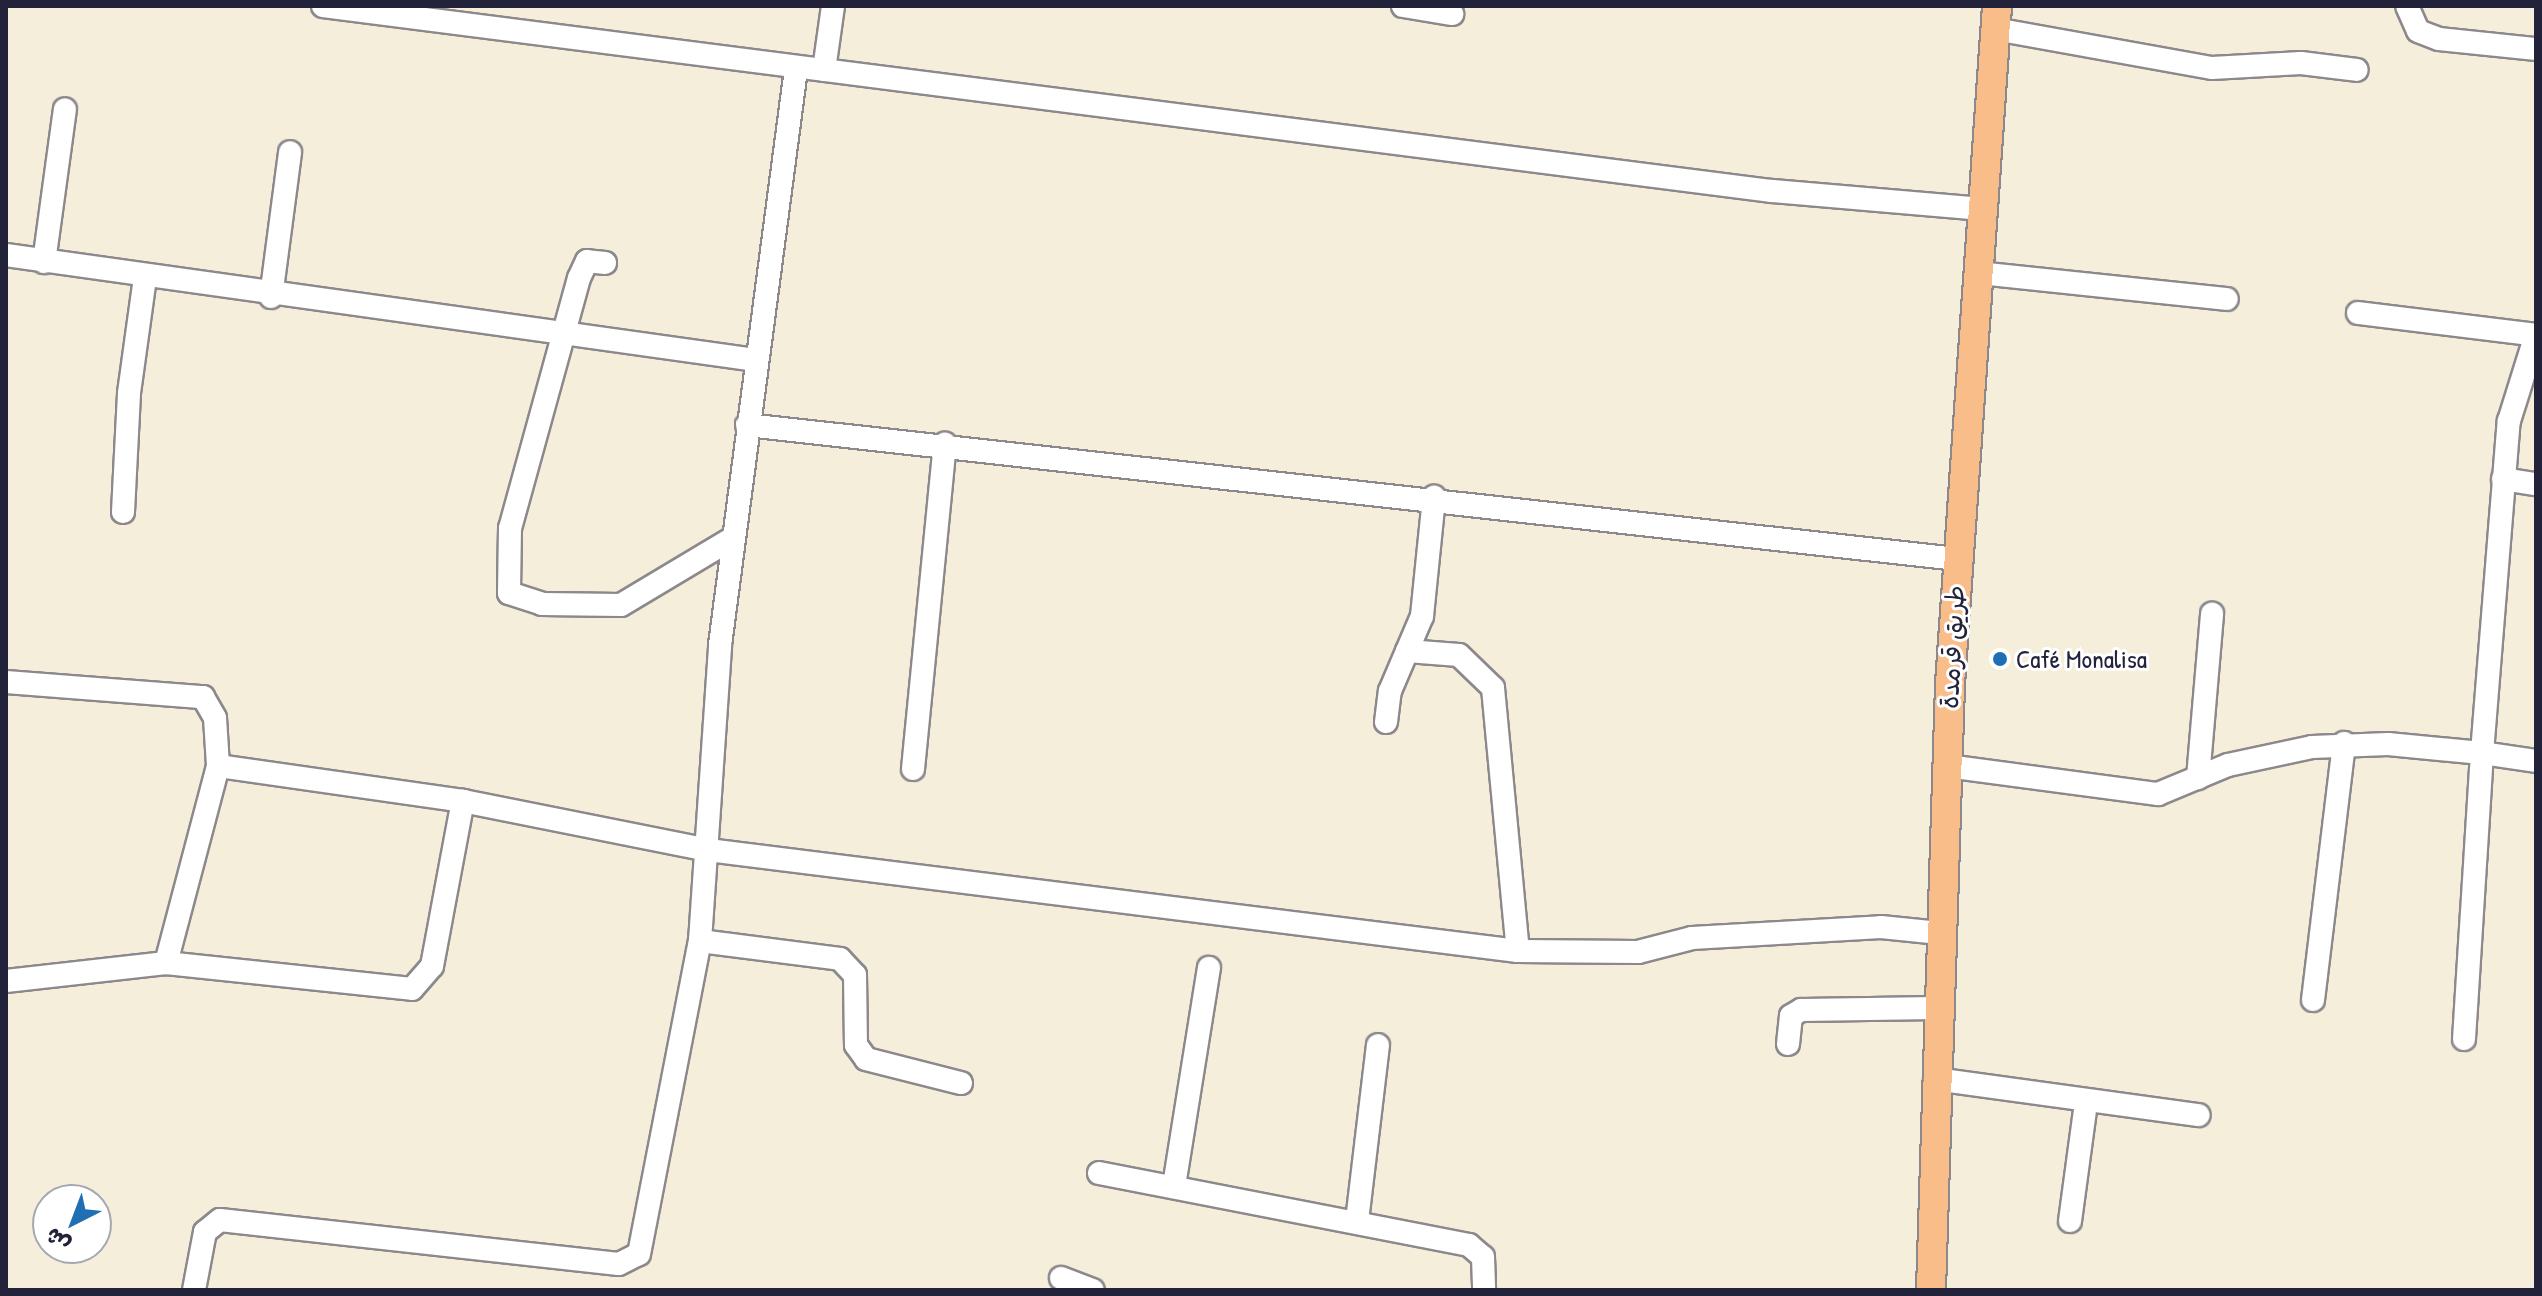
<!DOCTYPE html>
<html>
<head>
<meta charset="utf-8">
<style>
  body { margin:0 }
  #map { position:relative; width:2542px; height:1296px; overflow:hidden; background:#f5eedb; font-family:"Patrick Hand","Playpen Sans Arabic",sans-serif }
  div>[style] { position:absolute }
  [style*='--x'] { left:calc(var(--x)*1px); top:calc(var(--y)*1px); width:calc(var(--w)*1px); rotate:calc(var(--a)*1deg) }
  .roads { filter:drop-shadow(2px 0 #8c888b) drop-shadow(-2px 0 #8c888b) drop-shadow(0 2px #8c888b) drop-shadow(0 -2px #8c888b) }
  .minor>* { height:22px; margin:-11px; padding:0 11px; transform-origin:11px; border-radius:11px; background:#fff }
  .major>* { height:28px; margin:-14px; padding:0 14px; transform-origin:14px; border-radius:14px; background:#f8bd88 }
  .dots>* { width:22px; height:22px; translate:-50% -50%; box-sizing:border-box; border:4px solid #fff; border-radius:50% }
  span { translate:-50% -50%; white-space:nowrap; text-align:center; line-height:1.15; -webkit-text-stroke:6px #fff; paint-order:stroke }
  .street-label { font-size:26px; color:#22223b }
  .poi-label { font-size:26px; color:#22223b }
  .left { translate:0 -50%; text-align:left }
  .frame { position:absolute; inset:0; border:8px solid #22223b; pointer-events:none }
  .north { position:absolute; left:32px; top:1184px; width:80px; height:80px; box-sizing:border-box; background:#fff; border:2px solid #a7a7b1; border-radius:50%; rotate:222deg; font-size:22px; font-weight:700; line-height:32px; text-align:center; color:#22223b }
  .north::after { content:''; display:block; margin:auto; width:28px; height:36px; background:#1f6fb2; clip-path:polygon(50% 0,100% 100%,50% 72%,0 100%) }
</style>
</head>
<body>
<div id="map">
  <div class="roads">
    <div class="minor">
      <div style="--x:323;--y:6;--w:1461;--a:7.28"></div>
      <div style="--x:1772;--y:191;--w:212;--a:4.9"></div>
      <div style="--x:1403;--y:6;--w:50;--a:9.3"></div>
      <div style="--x:2407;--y:6;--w:27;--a:66"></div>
      <div style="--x:2418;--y:31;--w:22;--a:21"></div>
      <div style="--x:2439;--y:39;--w:98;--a:5.9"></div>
      <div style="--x:1995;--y:29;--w:220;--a:10.2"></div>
      <div style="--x:2212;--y:68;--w:89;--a:-3.2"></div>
      <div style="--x:2301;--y:63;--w:56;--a:7.1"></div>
      <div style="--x:824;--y:70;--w:65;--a:-82"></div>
      <div style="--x:6;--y:255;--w:756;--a:7.98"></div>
      <div style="--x:44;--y:262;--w:154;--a:-82.2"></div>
      <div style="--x:605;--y:263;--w:18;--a:-174"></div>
      <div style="--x:587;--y:261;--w:19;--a:115"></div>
      <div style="--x:579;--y:278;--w:259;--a:105.4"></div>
      <div style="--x:510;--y:528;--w:65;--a:90.9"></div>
      <div style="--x:509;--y:593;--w:35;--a:18"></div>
      <div style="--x:542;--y:604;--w:79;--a:0.7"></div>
      <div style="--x:621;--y:605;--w:131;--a:-30.9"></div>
      <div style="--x:1979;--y:273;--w:249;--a:6"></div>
      <div style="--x:271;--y:297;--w:146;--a:-82.5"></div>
      <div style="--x:2358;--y:313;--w:179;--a:7"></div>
      <div style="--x:747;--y:425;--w:1216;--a:6.32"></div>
      <div style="--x:2503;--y:479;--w:33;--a:9"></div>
      <div style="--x:123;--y:512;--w:119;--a:-87.1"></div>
      <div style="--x:129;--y:393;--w:116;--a:-82.1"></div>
      <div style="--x:1407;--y:651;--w:52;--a:4.4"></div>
      <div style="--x:1459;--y:655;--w:47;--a:44.1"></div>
      <div style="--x:1493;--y:688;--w:264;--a:84.6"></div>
      <div style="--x:6;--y:682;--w:198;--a:4.4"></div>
      <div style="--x:203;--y:697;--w:24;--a:60"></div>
      <div style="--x:215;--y:718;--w:48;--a:86.4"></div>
      <div style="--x:218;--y:766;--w:247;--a:8.1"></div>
      <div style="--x:463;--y:801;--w:250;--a:11.3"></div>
      <div style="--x:708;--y:850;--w:816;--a:7.11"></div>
      <div style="--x:1518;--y:951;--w:120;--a:0.5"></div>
      <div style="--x:1638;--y:952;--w:56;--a:-14.5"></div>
      <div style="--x:1692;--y:938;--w:189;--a:-3.3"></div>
      <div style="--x:1881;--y:927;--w:59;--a:5.8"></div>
      <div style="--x:1386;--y:722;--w:31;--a:-83"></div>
      <div style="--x:1390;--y:691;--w:82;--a:-66.9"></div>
      <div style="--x:1422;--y:616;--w:120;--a:-84.2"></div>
      <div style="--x:1947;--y:766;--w:213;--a:7.6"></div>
      <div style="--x:2158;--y:794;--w:76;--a:-22.5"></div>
      <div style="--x:2228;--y:765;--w:86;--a:-12.1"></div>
      <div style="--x:2312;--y:747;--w:76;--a:-2.3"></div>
      <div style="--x:2388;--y:744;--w:94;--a:5.5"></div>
      <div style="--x:2482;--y:753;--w:333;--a:-85.4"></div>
      <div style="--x:2509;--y:421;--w:90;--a:-72.6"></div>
      <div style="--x:913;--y:769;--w:327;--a:-84.4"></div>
      <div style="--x:2198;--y:778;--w:165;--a:-85.1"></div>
      <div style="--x:700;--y:941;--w:141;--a:7.3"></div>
      <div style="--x:840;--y:959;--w:22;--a:47"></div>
      <div style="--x:855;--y:975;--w:70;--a:89.2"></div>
      <div style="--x:856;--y:1045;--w:17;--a:54"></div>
      <div style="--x:866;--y:1059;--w:98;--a:14.2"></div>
      <div style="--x:166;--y:963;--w:247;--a:6"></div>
      <div style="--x:412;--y:989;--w:30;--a:-49"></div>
      <div style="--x:432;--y:966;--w:168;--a:-79.4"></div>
      <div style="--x:6;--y:981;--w:161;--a:-6.4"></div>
      <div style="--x:166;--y:963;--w:204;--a:-75.2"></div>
      <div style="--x:2313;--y:1000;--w:259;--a:-83.1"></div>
      <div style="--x:2464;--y:1039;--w:287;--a:-86.4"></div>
      <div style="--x:2482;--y:753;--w:55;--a:8.4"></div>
      <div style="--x:1788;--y:1044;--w:28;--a:-84"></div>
      <div style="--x:1791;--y:1016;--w:12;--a:-31"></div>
      <div style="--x:1801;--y:1010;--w:136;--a:-0.8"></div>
      <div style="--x:1935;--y:1079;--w:266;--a:7.8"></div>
      <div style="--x:1099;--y:1173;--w:377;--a:11"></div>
      <div style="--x:1469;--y:1245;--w:18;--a:41"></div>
      <div style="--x:1483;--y:1257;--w:33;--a:88"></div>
      <div style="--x:1174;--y:1186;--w:221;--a:-80.9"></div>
      <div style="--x:1357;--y:1221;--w:177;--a:-83.2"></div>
      <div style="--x:2070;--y:1221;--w:119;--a:-82.3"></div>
      <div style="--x:1061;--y:1278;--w:34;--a:21"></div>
      <div style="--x:194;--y:1290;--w:59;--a:-79.3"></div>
      <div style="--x:205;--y:1232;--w:19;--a:-39"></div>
      <div style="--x:220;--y:1220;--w:401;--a:6.3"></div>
      <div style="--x:619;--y:1264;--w:22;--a:-27"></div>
      <div style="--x:639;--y:1254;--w:319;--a:-79"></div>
      <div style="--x:700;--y:941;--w:297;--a:-86.1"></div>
      <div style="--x:720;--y:645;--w:581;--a:-82.48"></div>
    </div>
    <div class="major">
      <div style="--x:1931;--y:1290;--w:606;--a:-88.2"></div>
      <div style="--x:1950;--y:684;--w:680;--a:-86.03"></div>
    </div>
  </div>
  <div class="dots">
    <div style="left:2000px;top:659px;background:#1f6fb2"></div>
  </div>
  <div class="street-label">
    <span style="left:1952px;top:647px;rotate:-87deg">طريق قرمدة</span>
  </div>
  <div class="poi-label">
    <span class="left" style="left:2016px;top:659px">Café Monalisa</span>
  </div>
  <div class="frame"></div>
  <div class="north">ش</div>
</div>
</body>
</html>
